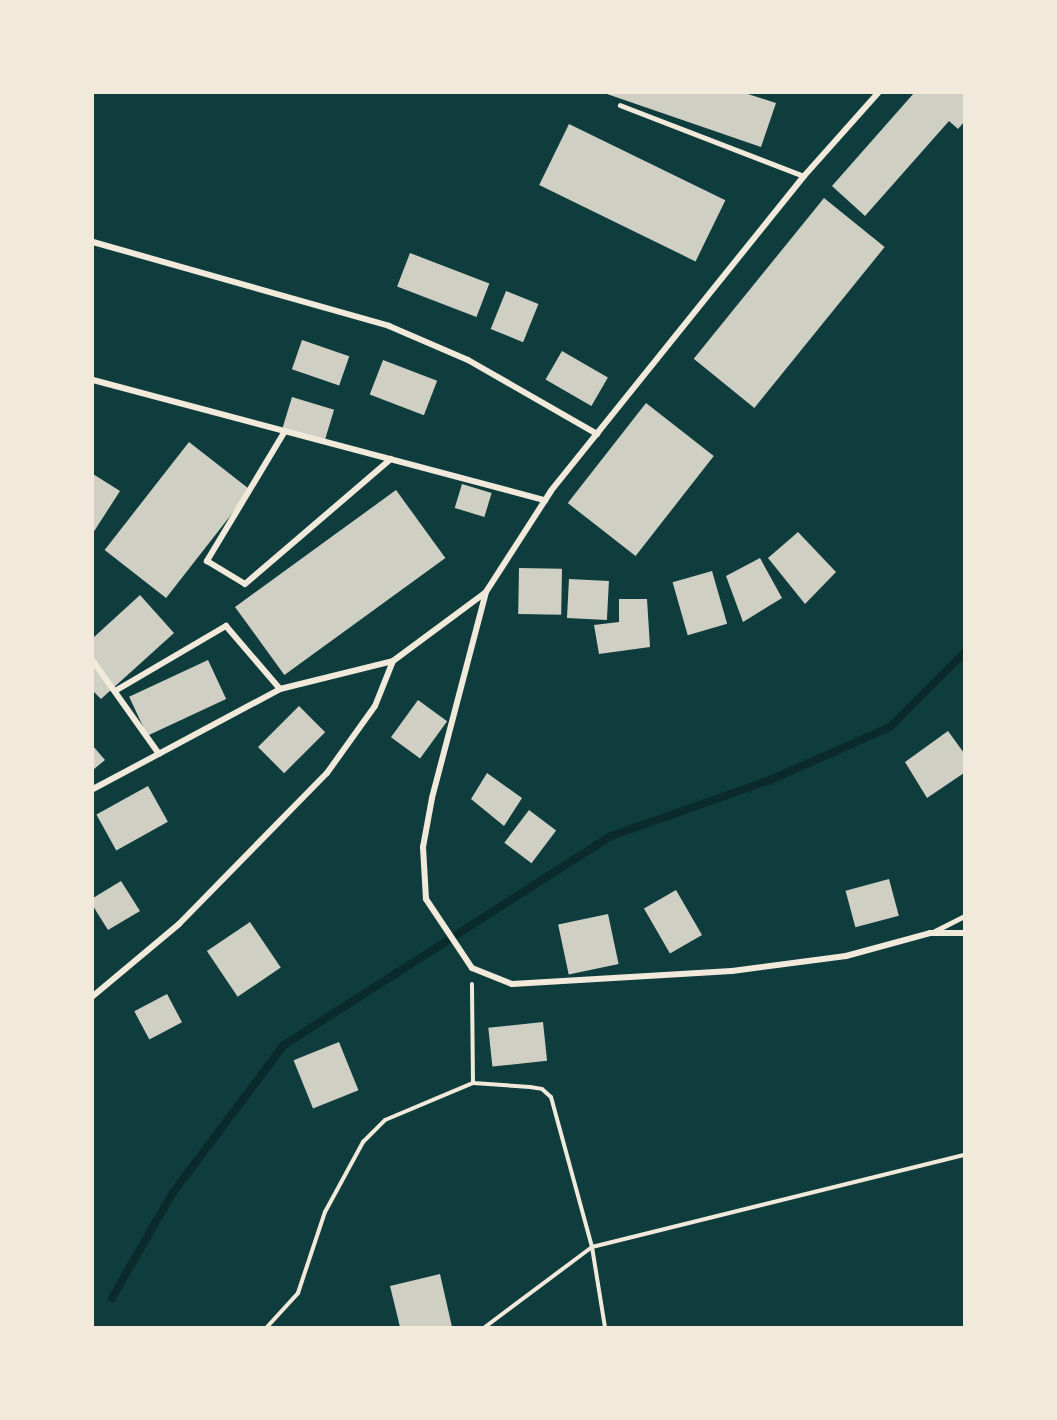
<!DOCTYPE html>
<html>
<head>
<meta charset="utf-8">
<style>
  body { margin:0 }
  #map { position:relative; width:1057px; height:1420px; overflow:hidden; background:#0f3d3e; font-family:Commissioner,sans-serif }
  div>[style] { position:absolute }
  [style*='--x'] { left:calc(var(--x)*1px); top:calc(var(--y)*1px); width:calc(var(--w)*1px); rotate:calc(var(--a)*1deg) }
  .stream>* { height:8px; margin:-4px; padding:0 4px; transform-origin:4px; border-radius:4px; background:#0a2a2b }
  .building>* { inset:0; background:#cfcfc3; transform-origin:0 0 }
  .path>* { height:4px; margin:-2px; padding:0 2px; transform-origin:2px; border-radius:2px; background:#f1e9da }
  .service>* { height:4.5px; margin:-2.25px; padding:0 2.25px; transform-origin:2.25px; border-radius:2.25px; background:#f1e9da }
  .minor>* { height:6px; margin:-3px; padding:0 3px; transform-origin:3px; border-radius:3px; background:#f1e9da }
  span { translate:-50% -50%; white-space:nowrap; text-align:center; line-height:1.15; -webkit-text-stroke:5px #f1e9da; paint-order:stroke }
  .frame { position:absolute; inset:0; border:94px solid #f1e9da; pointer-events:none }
</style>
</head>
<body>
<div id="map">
  <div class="stream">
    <div style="--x:112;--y:1298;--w:120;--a:-60"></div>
    <div style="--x:172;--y:1194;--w:186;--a:-53.1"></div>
    <div style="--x:284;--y:1045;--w:388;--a:-32.6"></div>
    <div style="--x:611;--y:836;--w:169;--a:-19.4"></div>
    <div style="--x:770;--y:780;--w:131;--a:-23.8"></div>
    <div style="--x:890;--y:727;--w:105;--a:-45"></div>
  </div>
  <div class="building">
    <div style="clip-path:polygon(604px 93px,745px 93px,776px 103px,761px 147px)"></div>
    <div style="clip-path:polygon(914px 93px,964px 93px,964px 122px,958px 129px,949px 121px,865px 216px,832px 186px)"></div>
    <div style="left:569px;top:124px;width:174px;height:68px;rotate:26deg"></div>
    <div style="left:824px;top:198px;width:78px;height:207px;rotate:39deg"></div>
    <div style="left:410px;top:253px;width:85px;height:36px;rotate:21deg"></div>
    <div style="left:506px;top:291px;width:35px;height:41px;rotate:22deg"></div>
    <div style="left:302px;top:340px;width:50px;height:31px;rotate:19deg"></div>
    <div style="left:562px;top:351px;width:53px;height:33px;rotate:30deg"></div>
    <div style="left:383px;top:360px;width:58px;height:37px;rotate:21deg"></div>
    <div style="left:292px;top:397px;width:44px;height:34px;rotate:17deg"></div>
    <div style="left:646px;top:403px;width:86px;height:127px;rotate:38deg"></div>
    <div style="left:189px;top:442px;width:78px;height:137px;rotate:38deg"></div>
    <div style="clip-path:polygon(93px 474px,120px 491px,93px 533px)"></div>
    <div style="left:462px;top:484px;width:31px;height:25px;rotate:17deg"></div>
    <div style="left:396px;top:490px;width:84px;height:199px;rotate:54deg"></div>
    <div style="clip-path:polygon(798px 532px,836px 572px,805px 604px,768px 558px)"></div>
    <div style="clip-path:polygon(760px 558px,782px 598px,743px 622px,726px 576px)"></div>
    <div style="left:519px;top:568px;width:43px;height:46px;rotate:1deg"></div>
    <div style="left:712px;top:571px;width:55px;height:41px;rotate:74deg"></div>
    <div style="left:569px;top:579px;width:40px;height:39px;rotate:3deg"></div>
    <div style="clip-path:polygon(140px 595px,174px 633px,101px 699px,93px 691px,93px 638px)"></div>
    <div style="clip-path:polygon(619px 599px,647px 599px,650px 647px,599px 654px,594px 625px,619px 622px)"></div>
    <div style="left:208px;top:660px;width:43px;height:87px;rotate:65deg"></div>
    <div style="left:418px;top:700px;width:36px;height:46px;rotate:36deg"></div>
    <div style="left:299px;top:706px;width:37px;height:58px;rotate:45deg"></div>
    <div style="clip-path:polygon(948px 731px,964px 753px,964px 773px,927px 798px,905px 762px)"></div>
    <div style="clip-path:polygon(93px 746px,105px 760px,93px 770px)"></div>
    <div style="clip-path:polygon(487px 773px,522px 798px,504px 826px,471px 799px)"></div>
    <div style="left:148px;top:786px;width:41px;height:59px;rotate:61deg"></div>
    <div style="left:529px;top:810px;width:34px;height:41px;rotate:37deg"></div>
    <div style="left:889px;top:879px;width:38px;height:45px;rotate:75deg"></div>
    <div style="clip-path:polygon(121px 881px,140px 911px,108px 930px,93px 906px,93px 898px)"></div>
    <div style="left:676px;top:890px;width:52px;height:37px;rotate:60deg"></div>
    <div style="left:608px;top:914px;width:51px;height:51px;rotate:78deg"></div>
    <div style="left:250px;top:922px;width:55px;height:52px;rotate:56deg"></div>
    <div style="left:167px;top:994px;width:32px;height:37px;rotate:62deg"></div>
    <div style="left:543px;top:1022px;width:39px;height:55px;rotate:84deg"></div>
    <div style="left:339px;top:1042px;width:52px;height:49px;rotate:68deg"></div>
    <div style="clip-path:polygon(440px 1274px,452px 1327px,400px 1327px,390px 1286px)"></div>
  </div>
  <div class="path">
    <div style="--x:473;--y:1083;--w:57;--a:4"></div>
    <div style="--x:530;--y:1087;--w:12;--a:9"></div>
    <div style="--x:542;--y:1089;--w:12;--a:42"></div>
    <div style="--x:551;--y:1097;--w:156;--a:74.7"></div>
    <div style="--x:592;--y:1247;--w:81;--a:80.8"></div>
    <div style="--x:267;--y:1327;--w:46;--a:-47.6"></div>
    <div style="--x:298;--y:1293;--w:85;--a:-71.6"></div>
    <div style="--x:325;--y:1212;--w:80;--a:-61.5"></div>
    <div style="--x:363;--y:1142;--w:31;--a:-45"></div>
    <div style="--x:385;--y:1120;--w:95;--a:-22.8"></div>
    <div style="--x:473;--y:1083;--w:99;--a:-90.6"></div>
    <div style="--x:485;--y:1327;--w:134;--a:-36.8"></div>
    <div style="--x:592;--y:1247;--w:383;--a:-13.9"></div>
  </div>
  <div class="service">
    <div style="--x:620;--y:105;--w:197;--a:21.1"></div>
    <div style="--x:933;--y:932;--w:35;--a:-27"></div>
  </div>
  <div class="minor">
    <div style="--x:878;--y:93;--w:111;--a:131.7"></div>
    <div style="--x:804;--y:176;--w:404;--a:128.8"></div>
    <div style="--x:551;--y:491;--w:120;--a:122.8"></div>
    <div style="--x:486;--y:592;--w:213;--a:104.7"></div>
    <div style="--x:432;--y:798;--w:50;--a:100.4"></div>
    <div style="--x:423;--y:847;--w:52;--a:86.7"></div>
    <div style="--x:426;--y:899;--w:83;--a:56.3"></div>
    <div style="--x:472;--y:968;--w:43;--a:21.8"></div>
    <div style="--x:512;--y:984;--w:220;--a:-3.4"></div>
    <div style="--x:732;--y:971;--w:115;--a:-7.5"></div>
    <div style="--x:846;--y:956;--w:87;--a:-15.3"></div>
    <div style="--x:930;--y:933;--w:34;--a:0"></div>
    <div style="--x:93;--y:242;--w:308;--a:15.8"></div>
    <div style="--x:389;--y:326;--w:86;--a:23.3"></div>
    <div style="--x:468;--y:360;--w:149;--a:29.8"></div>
    <div style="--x:93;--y:380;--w:468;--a:14.9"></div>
    <div style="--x:285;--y:431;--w:152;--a:121"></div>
    <div style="--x:207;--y:561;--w:44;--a:31.2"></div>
    <div style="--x:245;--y:584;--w:192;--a:-40.6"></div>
    <div style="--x:93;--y:661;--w:114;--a:54.6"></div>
    <div style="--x:115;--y:691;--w:129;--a:-30.4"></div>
    <div style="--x:226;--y:626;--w:83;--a:49.4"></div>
    <div style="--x:93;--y:789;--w:212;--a:-28.1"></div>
    <div style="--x:280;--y:689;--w:116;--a:-13.9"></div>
    <div style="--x:393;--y:661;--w:114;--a:-36.5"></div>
    <div style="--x:93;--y:996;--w:112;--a:-39.9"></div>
    <div style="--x:179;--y:924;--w:211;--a:-45.6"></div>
    <div style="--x:327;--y:773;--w:82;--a:-54.4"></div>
    <div style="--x:375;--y:706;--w:48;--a:-68.2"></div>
  </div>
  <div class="frame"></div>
</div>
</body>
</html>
